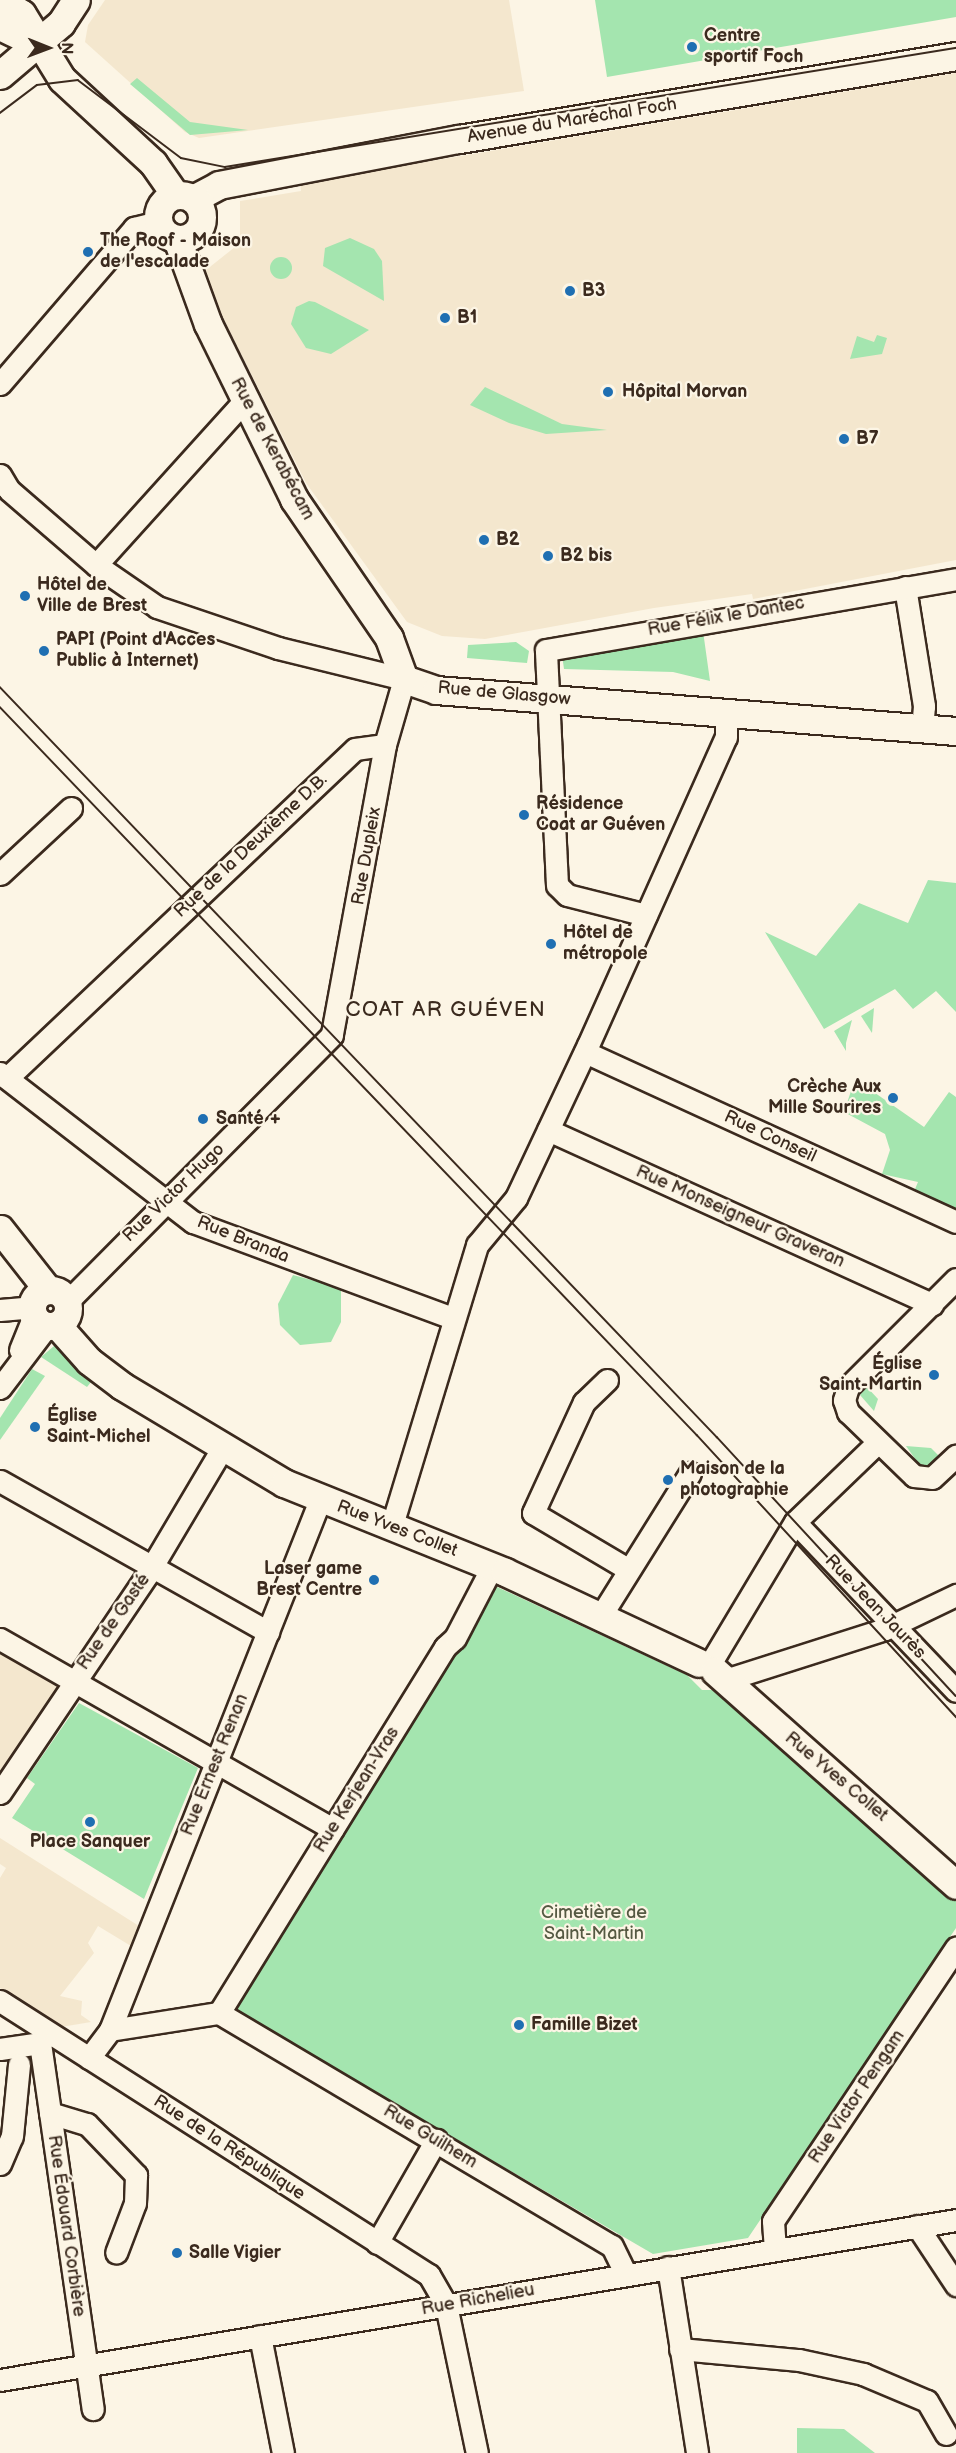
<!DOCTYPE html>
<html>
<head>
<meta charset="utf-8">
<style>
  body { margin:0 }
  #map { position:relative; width:956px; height:2453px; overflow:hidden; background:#fcf5e5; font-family:"Balsamiq Sans",sans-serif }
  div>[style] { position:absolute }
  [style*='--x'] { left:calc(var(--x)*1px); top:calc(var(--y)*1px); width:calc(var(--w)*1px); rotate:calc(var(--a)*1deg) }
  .built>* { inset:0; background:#f4e7ce }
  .green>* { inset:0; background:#a4e5af }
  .round { border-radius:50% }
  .roads { filter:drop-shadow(2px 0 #3b2a1e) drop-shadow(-2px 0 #3b2a1e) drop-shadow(0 2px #3b2a1e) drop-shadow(0 -2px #3b2a1e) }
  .minor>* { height:21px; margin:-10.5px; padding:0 10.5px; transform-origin:10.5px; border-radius:10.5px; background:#fcf5e5 }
  .major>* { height:27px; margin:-13.5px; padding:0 13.5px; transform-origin:13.5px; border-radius:13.5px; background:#fcf5e5 }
  .major>.ring { margin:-13.5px; padding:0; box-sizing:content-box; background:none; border:27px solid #fcf5e5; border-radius:50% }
  .tram>* { height:1.5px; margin:-0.75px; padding:0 0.75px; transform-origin:0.75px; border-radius:0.75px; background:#3b2a1e }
  .dots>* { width:16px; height:16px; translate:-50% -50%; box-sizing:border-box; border:3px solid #fcf5e5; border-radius:50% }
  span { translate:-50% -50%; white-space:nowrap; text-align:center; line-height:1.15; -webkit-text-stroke:4.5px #fcf5e5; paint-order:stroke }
  .poi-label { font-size:18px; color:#3b2a1e; font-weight:700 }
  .left { translate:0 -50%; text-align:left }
  .right { translate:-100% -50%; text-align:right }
  .street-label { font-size:18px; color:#3b2a1e }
  .park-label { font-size:18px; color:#555942 }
  .quarter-label { font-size:21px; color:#3b2a1e; letter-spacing:1.5px }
  .north { position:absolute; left:18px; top:18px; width:60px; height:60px; -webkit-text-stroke:4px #fcf5e5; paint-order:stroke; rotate:91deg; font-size:16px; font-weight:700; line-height:24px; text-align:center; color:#3b2a1e }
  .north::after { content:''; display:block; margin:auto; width:21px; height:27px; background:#3b2a1e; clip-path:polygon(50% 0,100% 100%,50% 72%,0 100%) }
</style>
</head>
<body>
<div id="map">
  <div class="built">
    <div style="clip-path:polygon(105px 0,509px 0,524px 91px,199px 138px,185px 132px,85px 42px,88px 25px)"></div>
    <div style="clip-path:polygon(956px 73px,956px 560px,753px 599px,752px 594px,654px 608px,485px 639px,442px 636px,407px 622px,306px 483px,201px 274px,240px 243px,240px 201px,301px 191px,300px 183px)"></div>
    <div style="clip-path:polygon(0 1650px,60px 1685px,0 1775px)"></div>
    <div style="clip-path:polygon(0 1838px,139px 1926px,131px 1946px,98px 1926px,88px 1943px,94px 1953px,60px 1996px,82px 2001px,81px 2015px,91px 2022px,61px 2027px,0 1988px,0 1878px,6px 1868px,0 1864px)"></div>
  </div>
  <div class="green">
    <div style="clip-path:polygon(595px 0,956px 0,956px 17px,607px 77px)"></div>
    <div style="clip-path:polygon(137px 78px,190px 122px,248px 130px,190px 135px,130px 84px)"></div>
    <div style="clip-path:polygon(350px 238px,374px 249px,382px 261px,384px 301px,323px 266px,325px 248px)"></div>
    <div class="round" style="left:270px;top:257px;width:22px;height:22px"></div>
    <div style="clip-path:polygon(309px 301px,315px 302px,369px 330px,331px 354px,306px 348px,291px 324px,296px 307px)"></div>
    <div style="clip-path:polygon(877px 335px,887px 338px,882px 354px,850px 359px,857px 336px,874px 342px)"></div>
    <div style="clip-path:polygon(485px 387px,562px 424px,607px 430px,546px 434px,509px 423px,470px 405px)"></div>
    <div style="clip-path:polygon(703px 631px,710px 681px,673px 672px,564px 669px,562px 655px)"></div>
    <div style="clip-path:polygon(516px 642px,529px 651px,527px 663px,467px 658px,468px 645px)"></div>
    <div style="clip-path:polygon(928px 880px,956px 883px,956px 1012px,936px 991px,913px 1009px,895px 989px,824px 1029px,765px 932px,816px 956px,859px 903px,908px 923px)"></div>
    <div style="clip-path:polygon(874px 1008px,872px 1033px,861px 1016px)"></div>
    <div style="clip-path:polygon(852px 1020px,846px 1043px,846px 1051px,834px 1031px)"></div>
    <div style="clip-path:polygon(855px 1079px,924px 1127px,949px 1092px,956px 1097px,956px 1213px,913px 1194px,918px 1182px,882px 1174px,890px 1150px,885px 1134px,844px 1112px)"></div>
    <div style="clip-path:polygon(293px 1275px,341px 1288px,341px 1322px,331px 1342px,300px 1345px,280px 1325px,278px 1304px)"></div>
    <div style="clip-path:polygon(60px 1341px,91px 1382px,87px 1387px,41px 1357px)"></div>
    <div style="clip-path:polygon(32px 1369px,45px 1376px,0 1440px,0 1418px)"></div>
    <div style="clip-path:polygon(866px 1386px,878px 1399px,874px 1411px,860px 1395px)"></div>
    <div style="clip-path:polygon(906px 1446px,931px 1448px,942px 1459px,936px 1467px,921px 1467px)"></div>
    <div style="clip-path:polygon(495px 1586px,687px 1675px,702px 1690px,712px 1690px,874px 1823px,956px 1901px,956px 1928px,748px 2238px,653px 2254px,236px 2011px)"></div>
    <div style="clip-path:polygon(79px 1703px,198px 1768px,144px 1899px,12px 1818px,35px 1784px,27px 1778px)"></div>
    <div style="clip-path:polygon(797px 2428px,844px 2429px,875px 2453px,797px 2453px)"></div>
  </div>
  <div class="roads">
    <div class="minor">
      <div style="--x:0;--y:384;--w:206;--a:-49.3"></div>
      <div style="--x:134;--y:228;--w:25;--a:-14"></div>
      <div style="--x:0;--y:475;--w:17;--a:59"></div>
      <div style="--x:9;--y:490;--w:115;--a:40.8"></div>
      <div style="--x:96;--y:565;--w:74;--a:34.5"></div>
      <div style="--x:157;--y:607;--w:128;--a:18.7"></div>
      <div style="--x:278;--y:648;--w:130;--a:13.8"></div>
      <div style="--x:404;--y:679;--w:69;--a:106.1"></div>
      <div style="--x:385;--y:745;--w:295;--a:100.4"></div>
      <div style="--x:332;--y:1035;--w:376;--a:134.8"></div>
      <div style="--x:96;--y:565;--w:222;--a:-47.9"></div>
      <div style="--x:905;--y:587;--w:121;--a:80.9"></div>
      <div style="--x:924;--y:706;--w:21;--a:95"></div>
      <div style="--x:0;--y:874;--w:97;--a:-42.9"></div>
      <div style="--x:646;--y:915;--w:81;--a:-165.8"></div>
      <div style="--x:567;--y:895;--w:14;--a:-135"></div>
      <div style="--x:557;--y:885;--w:235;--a:-92.7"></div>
      <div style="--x:546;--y:650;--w:416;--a:-9.8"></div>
      <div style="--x:585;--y:1052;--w:408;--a:24.6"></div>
      <div style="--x:0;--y:1073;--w:244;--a:37.7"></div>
      <div style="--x:193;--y:1222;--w:277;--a:20.3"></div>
      <div style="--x:7;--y:1078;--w:479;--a:-43.4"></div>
      <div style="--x:355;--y:749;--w:30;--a:-8"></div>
      <div style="--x:548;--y:1130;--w:422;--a:24.4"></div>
      <div style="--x:956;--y:1279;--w:153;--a:135"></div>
      <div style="--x:848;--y:1387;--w:14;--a:107"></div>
      <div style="--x:844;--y:1400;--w:13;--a:72"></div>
      <div style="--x:848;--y:1412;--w:92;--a:44.1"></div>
      <div style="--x:914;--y:1476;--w:18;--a:6"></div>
      <div style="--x:932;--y:1478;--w:33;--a:-43"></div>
      <div style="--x:0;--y:1310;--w:32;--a:-5"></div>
      <div style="--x:20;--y:1350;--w:37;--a:-68"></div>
      <div style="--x:607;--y:1380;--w:32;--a:136"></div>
      <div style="--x:584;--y:1402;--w:122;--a:114.7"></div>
      <div style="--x:533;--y:1513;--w:108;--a:30.6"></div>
      <div style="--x:0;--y:1388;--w:78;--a:-52.8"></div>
      <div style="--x:0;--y:1481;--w:308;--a:29.4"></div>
      <div style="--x:795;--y:1522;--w:233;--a:46.4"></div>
      <div style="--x:392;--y:1525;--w:293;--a:-73.1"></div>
      <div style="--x:477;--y:1245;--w:61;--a:-50.3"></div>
      <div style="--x:516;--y:1198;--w:169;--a:-64.8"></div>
      <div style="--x:588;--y:1045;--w:338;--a:-65.9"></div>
      <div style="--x:726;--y:737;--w:27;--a:-90"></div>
      <div style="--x:600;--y:1617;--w:170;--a:-58"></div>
      <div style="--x:0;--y:1639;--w:383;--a:29.7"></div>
      <div style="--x:713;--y:1659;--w:160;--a:-59.1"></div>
      <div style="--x:795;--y:1522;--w:115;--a:-43.9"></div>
      <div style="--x:725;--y:1680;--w:168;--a:-17.7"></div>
      <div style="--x:885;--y:1629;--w:79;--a:-25.6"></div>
      <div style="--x:0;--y:1793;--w:263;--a:-56"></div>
      <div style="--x:147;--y:1575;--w:149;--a:-59.3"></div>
      <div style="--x:0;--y:2001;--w:509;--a:32.57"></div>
      <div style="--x:429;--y:2275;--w:34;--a:60"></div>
      <div style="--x:446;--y:2305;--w:151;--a:78.2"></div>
      <div style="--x:219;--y:2013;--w:430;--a:-58.3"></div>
      <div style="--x:445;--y:1647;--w:13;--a:-42"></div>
      <div style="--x:455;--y:1638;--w:80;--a:-62.5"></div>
      <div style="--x:219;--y:2013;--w:457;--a:30.7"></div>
      <div style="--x:612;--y:2246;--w:32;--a:64"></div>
      <div style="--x:110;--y:2030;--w:570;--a:-68.39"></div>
      <div style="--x:40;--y:2043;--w:370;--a:81.8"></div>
      <div style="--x:0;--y:2049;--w:40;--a:-8.5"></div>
      <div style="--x:40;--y:2043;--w:13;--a:-51"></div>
      <div style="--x:89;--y:2058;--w:35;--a:-53"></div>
      <div style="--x:110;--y:2030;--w:110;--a:-8.9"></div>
      <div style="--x:50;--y:2113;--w:39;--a:17"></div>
      <div style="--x:87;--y:2124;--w:71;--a:46.1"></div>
      <div style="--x:136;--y:2175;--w:28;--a:92"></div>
      <div style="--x:135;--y:2203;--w:53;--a:110.8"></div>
      <div style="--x:0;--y:2164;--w:30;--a:-67"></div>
      <div style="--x:12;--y:2136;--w:72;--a:-84.4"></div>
      <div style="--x:917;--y:2226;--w:71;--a:56.5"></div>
      <div style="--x:377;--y:2243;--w:119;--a:-60.2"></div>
      <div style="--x:775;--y:2250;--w:29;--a:-94"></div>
      <div style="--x:773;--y:2221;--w:329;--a:-56.2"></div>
      <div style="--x:668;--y:2267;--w:188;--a:81.1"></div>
      <div style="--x:260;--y:2336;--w:119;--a:78.9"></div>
      <div style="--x:680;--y:2349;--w:120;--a:5.3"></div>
      <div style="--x:799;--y:2360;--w:66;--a:12.3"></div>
      <div style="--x:863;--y:2374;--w:69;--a:22.9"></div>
      <div style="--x:927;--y:2401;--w:38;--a:60"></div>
      <div style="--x:0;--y:2380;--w:969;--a:-9.5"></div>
    </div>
    <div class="major">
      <div style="--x:1;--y:0;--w:25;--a:34"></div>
      <div style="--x:22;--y:14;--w:76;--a:58.4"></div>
      <div style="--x:62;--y:79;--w:124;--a:42.7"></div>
      <div style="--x:153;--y:163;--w:39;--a:55"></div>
      <div style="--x:0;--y:26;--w:41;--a:25.9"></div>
      <div style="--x:0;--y:75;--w:80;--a:-40.4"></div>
      <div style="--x:61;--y:23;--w:27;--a:-57"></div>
      <div class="ring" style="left:158px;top:195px;width:17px;height:17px"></div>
      <div style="--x:193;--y:199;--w:30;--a:-28"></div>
      <div style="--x:219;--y:185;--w:244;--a:-10.9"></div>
      <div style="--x:459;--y:139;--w:504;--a:-9.48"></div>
      <div style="--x:177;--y:239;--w:90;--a:70"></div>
      <div style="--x:208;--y:324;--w:195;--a:63.8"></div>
      <div style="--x:294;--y:499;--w:168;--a:55.6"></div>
      <div style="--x:389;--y:638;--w:44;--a:69.9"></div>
      <div style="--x:404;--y:679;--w:34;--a:19"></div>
      <div style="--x:436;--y:690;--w:522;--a:4.51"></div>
      <div style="--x:0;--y:1229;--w:78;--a:51.8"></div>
      <div class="ring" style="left:32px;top:1290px;width:9px;height:9px"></div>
      <div style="--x:57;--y:1325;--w:48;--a:48.4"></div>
      <div style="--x:89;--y:1361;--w:41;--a:37.1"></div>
      <div style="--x:122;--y:1386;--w:189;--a:30.9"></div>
      <div style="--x:284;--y:1483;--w:238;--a:21.9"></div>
      <div style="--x:505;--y:1572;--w:214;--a:25.1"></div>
      <div style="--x:715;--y:1671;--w:322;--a:41.6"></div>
    </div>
  </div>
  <div class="tram">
    <div style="--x:0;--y:113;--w:46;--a:-37.1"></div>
    <div style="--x:37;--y:85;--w:41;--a:-7"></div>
    <div style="--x:78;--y:80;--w:129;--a:37.1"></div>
    <div style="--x:181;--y:158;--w:45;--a:11.6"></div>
    <div style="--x:225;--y:167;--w:741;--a:-9.25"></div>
    <div style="--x:0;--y:687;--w:1038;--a:46.29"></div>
    <div style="--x:717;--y:1437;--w:352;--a:47.3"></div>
    <div style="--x:0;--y:707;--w:1008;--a:46.25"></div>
    <div style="--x:697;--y:1435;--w:383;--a:47.4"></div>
  </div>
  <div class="dots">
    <div style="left:692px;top:47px;background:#1f6fb2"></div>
    <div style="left:88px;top:252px;background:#1f6fb2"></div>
    <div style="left:570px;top:291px;background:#1f6fb2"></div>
    <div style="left:445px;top:318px;background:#1f6fb2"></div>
    <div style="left:608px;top:392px;background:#1f6fb2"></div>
    <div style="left:844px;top:439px;background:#1f6fb2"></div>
    <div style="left:484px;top:540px;background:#1f6fb2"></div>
    <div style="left:548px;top:556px;background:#1f6fb2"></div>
    <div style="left:25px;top:596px;background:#1f6fb2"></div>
    <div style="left:44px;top:651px;background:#1f6fb2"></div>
    <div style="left:524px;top:815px;background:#1f6fb2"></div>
    <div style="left:551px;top:944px;background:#1f6fb2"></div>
    <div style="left:893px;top:1098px;background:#1f6fb2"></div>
    <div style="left:203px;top:1119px;background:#1f6fb2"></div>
    <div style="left:934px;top:1375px;background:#1f6fb2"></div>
    <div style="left:35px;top:1427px;background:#1f6fb2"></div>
    <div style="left:668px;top:1480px;background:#1f6fb2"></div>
    <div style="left:374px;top:1580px;background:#1f6fb2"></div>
    <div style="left:90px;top:1822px;background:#1f6fb2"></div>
    <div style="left:519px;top:2025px;background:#1f6fb2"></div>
    <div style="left:177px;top:2253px;background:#1f6fb2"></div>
  </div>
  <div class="poi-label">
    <span class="left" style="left:704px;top:47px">Centre<br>sportif Foch</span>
    <span class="left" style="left:100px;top:252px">The Roof - Maison<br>de l'escalade</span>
    <span class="left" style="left:582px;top:291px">B3</span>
    <span class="left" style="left:457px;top:318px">B1</span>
    <span class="left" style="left:622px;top:392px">Hôpital Morvan</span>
    <span class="left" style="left:856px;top:439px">B7</span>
    <span class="left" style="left:496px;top:540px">B2</span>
    <span class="left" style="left:560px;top:556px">B2 bis</span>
    <span class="left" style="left:37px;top:596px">Hôtel de<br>Ville de Brest</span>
    <span class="left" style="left:56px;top:651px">PAPI (Point d'Acces<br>Public à Internet)</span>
    <span class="left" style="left:536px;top:815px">Résidence<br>Coat ar Guéven</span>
    <span class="left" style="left:563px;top:944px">Hôtel de<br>métropole</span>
    <span class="right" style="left:881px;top:1098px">Crèche Aux<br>Mille Sourires</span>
    <span class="left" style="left:216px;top:1119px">Santé +</span>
    <span class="right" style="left:922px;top:1375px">Église<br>Saint-Martin</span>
    <span class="left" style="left:47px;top:1427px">Église<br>Saint-Michel</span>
    <span class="left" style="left:680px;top:1480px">Maison de la<br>photographie</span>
    <span class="right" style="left:362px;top:1580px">Laser game<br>Brest Centre</span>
    <span style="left:90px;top:1842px">Place Sanquer</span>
    <span class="left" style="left:531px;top:2025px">Famille Bizet</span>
    <span class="left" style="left:189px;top:2253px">Salle Vigier</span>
  </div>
  <div class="street-label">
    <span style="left:572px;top:121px;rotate:-9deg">Avenue du Maréchal Foch</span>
    <span style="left:272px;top:449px;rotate:62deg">Rue de Kerabécam</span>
    <span style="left:726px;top:617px;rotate:-10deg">Rue Félix le Dantec</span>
    <span style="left:504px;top:694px;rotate:5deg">Rue de Glasgow</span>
    <span style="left:251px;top:846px;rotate:-43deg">Rue de la Deuxième D.B.</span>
    <span style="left:367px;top:856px;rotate:-80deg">Rue Dupleix</span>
    <span style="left:770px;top:1137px;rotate:25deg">Rue Conseil</span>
    <span style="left:174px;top:1193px;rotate:-44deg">Rue Victor Hugo</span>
    <span style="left:740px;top:1217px;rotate:24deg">Rue Monseigneur Graveran</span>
    <span style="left:243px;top:1240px;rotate:22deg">Rue Branda</span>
    <span style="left:397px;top:1529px;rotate:21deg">Rue Yves Collet</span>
    <span style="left:875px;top:1607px;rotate:46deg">Rue Jean Jaurès</span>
    <span style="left:114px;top:1622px;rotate:-55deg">Rue de Gasté</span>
    <span style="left:215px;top:1765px;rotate:-68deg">Rue Ernest Renan</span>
    <span style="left:836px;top:1777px;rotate:40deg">Rue Yves Collet</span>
    <span style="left:357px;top:1790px;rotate:-58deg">Rue Kerjean-Vras</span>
    <span style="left:857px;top:2097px;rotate:-56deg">Rue Victor Pengam</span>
    <span style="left:430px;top:2137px;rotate:31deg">Rue Guilhem</span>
    <span style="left:229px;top:2148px;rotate:33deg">Rue de la République</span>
    <span style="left:66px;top:2226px;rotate:82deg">Rue Édouard Corbière</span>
    <span style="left:478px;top:2300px;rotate:-10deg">Rue Richelieu</span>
  </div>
  <div class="park-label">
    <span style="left:594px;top:1924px">Cimetière de<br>Saint-Martin</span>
  </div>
  <div class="quarter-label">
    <span style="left:446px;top:1010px">COAT AR GUÉVEN</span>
  </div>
  <div class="north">N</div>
</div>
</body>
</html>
